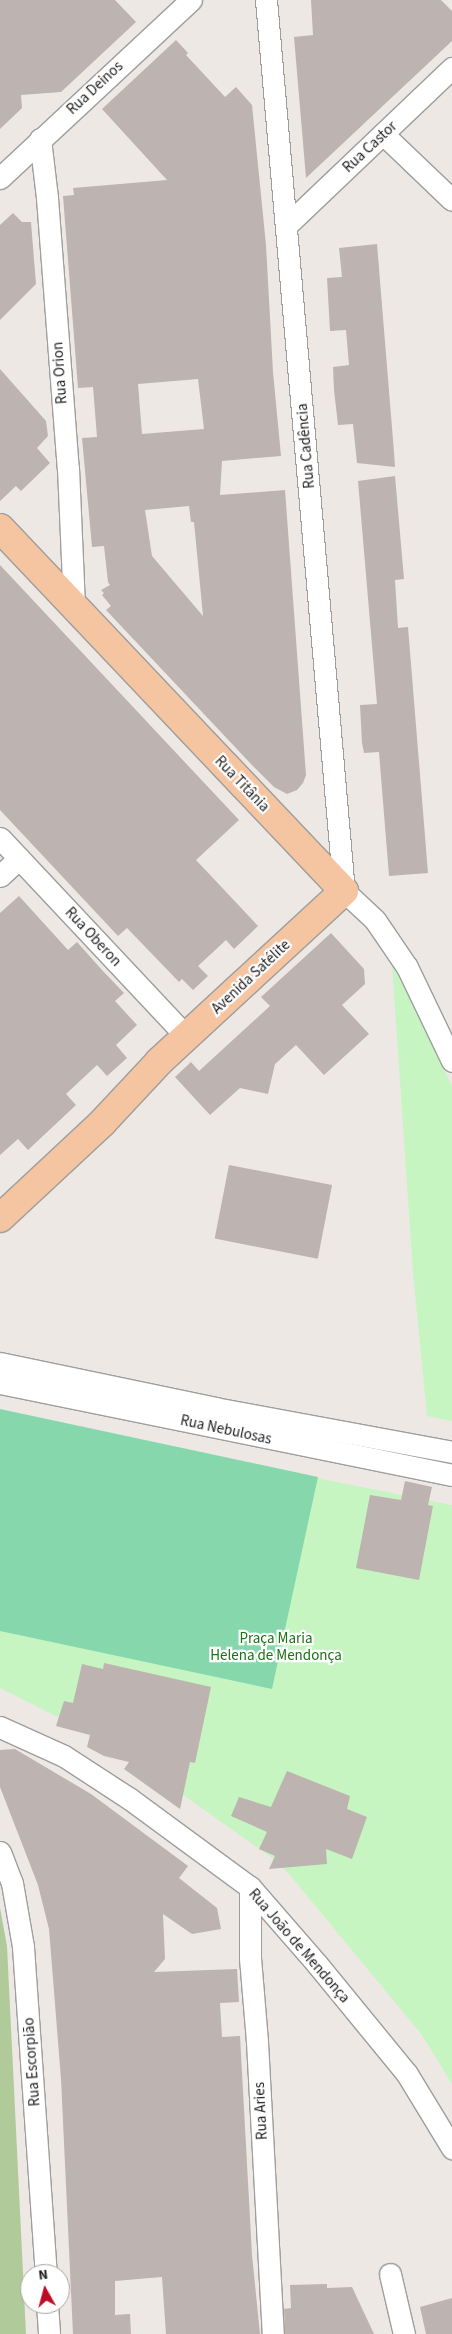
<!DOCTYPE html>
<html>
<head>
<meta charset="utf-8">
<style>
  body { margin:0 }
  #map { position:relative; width:452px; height:2334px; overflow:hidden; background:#ede8e3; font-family:"Source Sans 3",sans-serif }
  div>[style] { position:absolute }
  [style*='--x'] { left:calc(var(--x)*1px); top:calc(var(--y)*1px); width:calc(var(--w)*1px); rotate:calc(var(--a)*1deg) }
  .forest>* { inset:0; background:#b0ca9a }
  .park>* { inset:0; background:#c6f5c2 }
  .pitch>* { inset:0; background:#86d8ac }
  .building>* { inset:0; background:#bdb3b0; transform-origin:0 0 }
  .roads { filter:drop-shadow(1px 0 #9e9e9e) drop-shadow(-1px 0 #9e9e9e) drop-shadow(0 1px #9e9e9e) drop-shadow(0 -1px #9e9e9e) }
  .minor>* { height:21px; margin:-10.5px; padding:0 10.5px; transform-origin:10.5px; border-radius:10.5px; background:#fff }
  .major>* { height:28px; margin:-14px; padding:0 14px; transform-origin:14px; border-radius:14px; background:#f5c4a0 }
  span { translate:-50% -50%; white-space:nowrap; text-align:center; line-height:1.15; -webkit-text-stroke:4.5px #fff; paint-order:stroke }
  .street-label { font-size:15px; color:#1d1d1d }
  .park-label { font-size:15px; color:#197312 }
  .north { position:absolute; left:20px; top:2264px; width:50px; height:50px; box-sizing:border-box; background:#fff; border:1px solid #a5a5a5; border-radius:50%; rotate:353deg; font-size:14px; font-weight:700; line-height:20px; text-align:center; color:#1d1d1d }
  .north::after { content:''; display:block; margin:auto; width:18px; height:22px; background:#bc0d28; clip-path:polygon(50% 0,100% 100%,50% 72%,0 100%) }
</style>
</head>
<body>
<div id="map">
  <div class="forest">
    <div style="clip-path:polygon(0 1908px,7px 1946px,26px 2334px,0 2334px)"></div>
  </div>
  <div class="park">
    <div style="clip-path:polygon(392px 963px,452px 1086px,452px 1421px,427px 1416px,413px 1273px)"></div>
    <div style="clip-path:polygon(0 1415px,452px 1505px,452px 2084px,422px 2035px,289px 1874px,271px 1857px,111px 1744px,0 1688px)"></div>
  </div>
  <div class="pitch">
    <div style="clip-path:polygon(0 1409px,318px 1477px,272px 1689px,0 1631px)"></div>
  </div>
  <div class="building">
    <div style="clip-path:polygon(0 0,115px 0,136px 22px,61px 92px,21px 95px,22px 108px,0 129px)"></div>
    <div style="clip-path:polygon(311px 0,441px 0,452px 11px,452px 41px,306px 178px,294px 37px,313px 35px)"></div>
    <div style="clip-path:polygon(evenodd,176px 40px,188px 53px,186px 55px,225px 97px,236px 87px,252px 105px,266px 245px,273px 372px,281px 456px,222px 461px,220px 495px,285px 490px,306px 775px,303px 783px,297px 790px,287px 794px,274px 787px,251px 764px,106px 610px,111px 606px,102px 595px,104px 593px,101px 590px,110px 585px,108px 582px,104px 546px,92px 547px,82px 438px,97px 437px,93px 387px,78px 388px,63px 196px,74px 195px,73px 188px,167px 180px,102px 109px,176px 40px,198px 379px,204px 429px,142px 434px,138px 384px,198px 379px,176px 40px,189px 506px,191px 522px,194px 522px,203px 616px,152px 556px,145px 510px,189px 506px)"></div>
    <div style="clip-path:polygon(13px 213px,22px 222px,31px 222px,36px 284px,0 320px,0 225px)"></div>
    <div style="clip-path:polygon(377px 244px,394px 452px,395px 467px,357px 463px,353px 424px,338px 425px,334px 390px,333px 367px,349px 365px,346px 330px,330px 331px,327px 278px,342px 277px,339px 248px)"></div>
    <div style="clip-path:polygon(0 369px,46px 421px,48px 436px,37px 448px,50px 463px,21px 491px,16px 486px,0 501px)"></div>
    <div style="clip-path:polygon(395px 476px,404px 579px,395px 580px,398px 628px,408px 627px,428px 873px,389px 876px,379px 752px,364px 753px,362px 743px,360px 705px,377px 704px,358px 481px)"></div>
    <div style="clip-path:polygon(0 565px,239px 820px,196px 860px,258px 926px,234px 949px,226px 940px,198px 966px,208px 976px,193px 990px,182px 979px,179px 982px,127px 928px,118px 936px,0 810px)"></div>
    <div style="clip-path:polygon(19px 896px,68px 950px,77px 942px,102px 970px,124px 993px,115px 1001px,137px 1025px,116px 1045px,127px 1058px,107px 1076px,97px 1065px,66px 1094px,76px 1105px,28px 1150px,18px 1139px,0 1155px,0 913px)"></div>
    <div style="clip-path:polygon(331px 933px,364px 969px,365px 984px,342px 1005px,369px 1034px,324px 1075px,296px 1045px,275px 1064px,268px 1094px,240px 1088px,210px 1115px,175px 1077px,191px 1062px,199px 1071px,270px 1006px,261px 997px)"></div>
    <div style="left:229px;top:1165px;width:105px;height:75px;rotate:11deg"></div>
    <div style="clip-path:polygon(405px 1481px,432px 1487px,428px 1505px,433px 1506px,419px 1580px,356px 1568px,370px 1495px,401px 1500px)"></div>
    <div style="clip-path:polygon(104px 1663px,211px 1687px,195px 1763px,190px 1762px,180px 1809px,124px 1769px,129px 1762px,104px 1756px,87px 1747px,90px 1735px,56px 1726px,64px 1701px,73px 1703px,82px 1664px,103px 1669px)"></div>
    <div style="clip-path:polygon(15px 1749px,91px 1794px,188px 1866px,179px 1878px,217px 1908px,221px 1929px,192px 1934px,163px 1914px,165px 1959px,154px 1972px,237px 1969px,239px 2002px,220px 2003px,222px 2037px,240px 2036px,252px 2255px,260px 2334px,166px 2334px,162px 2277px,115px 2281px,115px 2315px,130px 2314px,131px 2334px,73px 2334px,61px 2079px,49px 1929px,38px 1885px,0 1787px,0 1750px)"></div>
    <div style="clip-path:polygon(287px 1771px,350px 1796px,347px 1809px,367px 1817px,352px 1859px,326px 1849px,327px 1864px,269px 1869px,275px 1856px,259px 1849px,267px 1832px,231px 1816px,239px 1797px,271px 1807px)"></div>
    <div style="clip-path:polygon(327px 2284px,327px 2288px,352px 2287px,374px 2334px,285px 2334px,284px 2309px,291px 2308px,290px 2285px)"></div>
    <div style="clip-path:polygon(452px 2298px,452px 2334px,426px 2334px,420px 2307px)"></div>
  </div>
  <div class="roads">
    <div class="minor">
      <div style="--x:266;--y:0;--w:894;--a:85"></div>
      <div style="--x:344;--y:891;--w:42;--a:43.1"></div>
      <div style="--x:375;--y:920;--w:57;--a:55.8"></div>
      <div style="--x:407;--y:967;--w:104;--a:64.4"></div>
      <div style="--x:383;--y:134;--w:95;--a:43.7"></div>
      <div style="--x:40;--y:139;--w:59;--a:83.2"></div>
      <div style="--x:47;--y:198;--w:271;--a:85.6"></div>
      <div style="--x:68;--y:468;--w:140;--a:87.5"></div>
      <div style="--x:0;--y:178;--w:261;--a:-43"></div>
      <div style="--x:287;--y:225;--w:228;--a:-43.6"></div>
      <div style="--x:0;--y:838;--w:273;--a:46.8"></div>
      <div style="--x:0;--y:876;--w:26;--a:-43"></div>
      <div style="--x:0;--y:1363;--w:220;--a:11.8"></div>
      <div style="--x:215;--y:1408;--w:241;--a:10.5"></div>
      <div style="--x:0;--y:1383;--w:461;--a:11.5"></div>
      <div style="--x:0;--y:1727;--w:70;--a:24.4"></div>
      <div style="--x:64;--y:1756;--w:79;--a:33.1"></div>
      <div style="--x:130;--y:1799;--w:149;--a:36.3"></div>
      <div style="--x:250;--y:1887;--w:102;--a:49"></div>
      <div style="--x:317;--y:1964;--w:142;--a:50.7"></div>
      <div style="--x:407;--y:2074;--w:87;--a:58.7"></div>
      <div style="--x:0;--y:1852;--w:33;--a:69"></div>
      <div style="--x:12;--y:1883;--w:65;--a:80.2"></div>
      <div style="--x:23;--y:1947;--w:328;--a:86"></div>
      <div style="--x:250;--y:1887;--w:71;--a:90"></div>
      <div style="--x:250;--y:1958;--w:84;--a:85.2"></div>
      <div style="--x:257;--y:2042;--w:292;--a:86.9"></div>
      <div style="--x:390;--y:2274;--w:62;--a:76.9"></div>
      <div style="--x:47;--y:2304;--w:30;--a:86"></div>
    </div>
    <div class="major">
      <div style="--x:0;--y:528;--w:500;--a:46.54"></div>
      <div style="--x:344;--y:891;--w:252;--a:137.3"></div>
      <div style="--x:159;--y:1062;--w:83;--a:133.1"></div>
      <div style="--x:102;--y:1123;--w:139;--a:137"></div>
    </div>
  </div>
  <div class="street-label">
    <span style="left:95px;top:88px;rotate:-43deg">Rua Deinos</span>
    <span style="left:370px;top:147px;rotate:-43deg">Rua Castor</span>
    <span style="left:60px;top:373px;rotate:-94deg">Rua Orion</span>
    <span style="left:306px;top:446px;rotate:-95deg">Rua Cadência</span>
    <span style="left:242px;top:784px;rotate:46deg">Rua Titânia</span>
    <span style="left:93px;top:937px;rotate:47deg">Rua Oberon</span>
    <span style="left:251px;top:977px;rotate:-43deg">Avenida Satélite</span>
    <span style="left:226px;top:1430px;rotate:12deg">Rua Nebulosas</span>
    <span style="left:299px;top:1946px;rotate:49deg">Rua João de Mendonça</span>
    <span style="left:32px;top:2062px;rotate:-94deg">Rua Escorpião</span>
    <span style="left:261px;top:2111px;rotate:-93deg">Rua Aries</span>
  </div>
  <div class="park-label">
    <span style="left:276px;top:1647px">Praça Maria<br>Helena de Mendonça</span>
  </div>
  <div class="north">N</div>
</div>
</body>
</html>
